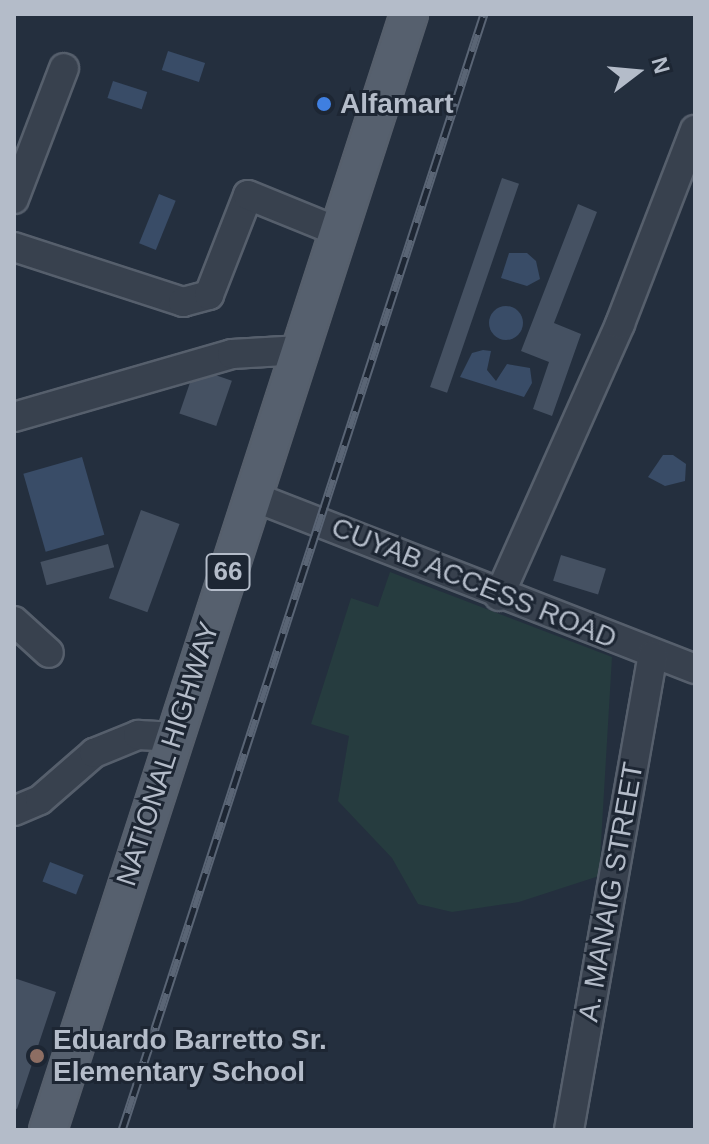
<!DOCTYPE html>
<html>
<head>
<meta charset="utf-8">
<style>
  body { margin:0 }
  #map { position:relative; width:709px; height:1144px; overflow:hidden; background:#242f3e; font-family:Arial,sans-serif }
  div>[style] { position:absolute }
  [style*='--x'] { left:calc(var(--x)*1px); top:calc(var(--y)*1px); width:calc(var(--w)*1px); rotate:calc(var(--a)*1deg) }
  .green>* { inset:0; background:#263c3f }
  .water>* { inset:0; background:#394c67; transform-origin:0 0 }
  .round { border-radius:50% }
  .building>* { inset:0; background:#455162; transform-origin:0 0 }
  .roads { filter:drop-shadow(2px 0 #565f6c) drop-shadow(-2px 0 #565f6c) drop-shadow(0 2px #565f6c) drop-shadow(0 -2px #565f6c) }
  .minor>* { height:28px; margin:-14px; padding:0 14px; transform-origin:14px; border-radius:14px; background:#38414e }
  .major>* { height:36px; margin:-18px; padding:0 18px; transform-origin:18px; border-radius:18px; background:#56606e }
  .rail>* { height:9px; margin-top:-4.5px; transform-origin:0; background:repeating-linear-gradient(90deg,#1d2633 0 18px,#5a6575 0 36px); box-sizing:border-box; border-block:2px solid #5a6575 }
  .dots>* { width:22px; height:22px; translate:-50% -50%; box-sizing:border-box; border:4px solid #1d2633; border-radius:50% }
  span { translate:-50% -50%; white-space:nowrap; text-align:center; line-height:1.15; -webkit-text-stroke:6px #1d2633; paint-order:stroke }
  .shield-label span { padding:2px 6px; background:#1d2633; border:2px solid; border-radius:6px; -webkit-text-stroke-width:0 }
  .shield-label { font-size:26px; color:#b4bcc9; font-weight:700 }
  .poi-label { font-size:28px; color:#b4bcc9; font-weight:700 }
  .left { translate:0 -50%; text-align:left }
  .street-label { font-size:28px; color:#b4bcc9 }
  .frame { position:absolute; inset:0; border:16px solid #b4bcc9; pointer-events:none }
  .north { position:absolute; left:597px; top:32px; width:80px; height:80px; -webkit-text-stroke:6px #1d2633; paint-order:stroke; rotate:74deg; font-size:22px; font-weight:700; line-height:32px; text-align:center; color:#b4bcc9 }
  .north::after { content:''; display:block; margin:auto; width:28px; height:36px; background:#b4bcc9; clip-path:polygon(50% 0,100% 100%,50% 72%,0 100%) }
</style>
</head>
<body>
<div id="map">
  <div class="green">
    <div style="clip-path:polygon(390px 572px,612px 657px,599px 876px,519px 902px,452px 912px,418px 904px,392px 858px,338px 801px,349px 736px,311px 724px,351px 598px,378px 607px)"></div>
  </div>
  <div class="water">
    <div style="left:168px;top:51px;width:39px;height:20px;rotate:18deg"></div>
    <div style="left:113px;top:81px;width:36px;height:18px;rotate:18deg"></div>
    <div style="left:159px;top:194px;width:18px;height:53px;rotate:22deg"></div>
    <div style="clip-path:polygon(509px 253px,527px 253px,536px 261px,540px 279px,527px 286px,501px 278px)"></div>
    <div class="round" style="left:489px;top:306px;width:34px;height:34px"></div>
    <div style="clip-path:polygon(483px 350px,491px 351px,487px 370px,496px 381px,507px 364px,530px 368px,532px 383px,524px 397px,460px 377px,472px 353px)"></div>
    <div style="clip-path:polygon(663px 455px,673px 455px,686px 464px,685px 481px,665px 486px,648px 477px)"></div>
    <div style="left:82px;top:457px;width:81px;height:61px;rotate:74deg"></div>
    <div style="left:50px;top:862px;width:36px;height:21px;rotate:21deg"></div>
  </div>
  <div class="building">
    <div style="left:502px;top:178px;width:18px;height:221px;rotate:19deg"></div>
    <div style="clip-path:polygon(578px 204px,597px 212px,554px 323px,581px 334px,552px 416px,533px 409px,549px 362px,521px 351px)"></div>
    <div style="left:195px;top:368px;width:39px;height:48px;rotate:19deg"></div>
    <div style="left:141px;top:510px;width:41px;height:94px;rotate:20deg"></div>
    <div style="left:108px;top:544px;width:24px;height:70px;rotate:75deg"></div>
    <div style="left:561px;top:555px;width:47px;height:27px;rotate:17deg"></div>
    <div style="clip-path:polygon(14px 978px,56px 992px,17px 1109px,14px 1108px)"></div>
  </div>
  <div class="roads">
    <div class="minor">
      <div style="--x:14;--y:199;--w:140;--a:-69.1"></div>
      <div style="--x:14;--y:247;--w:178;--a:18"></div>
      <div style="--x:183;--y:302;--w:27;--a:-15"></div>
      <div style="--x:209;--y:295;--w:107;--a:-68.7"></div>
      <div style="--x:248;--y:195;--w:98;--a:22.1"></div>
      <div style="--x:14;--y:417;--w:227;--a:-16.1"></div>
      <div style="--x:232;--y:354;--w:69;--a:-3.3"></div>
      <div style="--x:254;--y:497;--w:473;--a:21.3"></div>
      <div style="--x:499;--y:596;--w:298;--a:-66"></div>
      <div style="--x:620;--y:324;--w:208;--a:-68.9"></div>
      <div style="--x:14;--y:621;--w:47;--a:42.4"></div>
      <div style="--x:14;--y:811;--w:28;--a:-23"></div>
      <div style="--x:40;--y:800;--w:72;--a:-41"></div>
      <div style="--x:94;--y:753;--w:48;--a:-22.2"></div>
      <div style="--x:138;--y:735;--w:35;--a:3"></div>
      <div style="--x:569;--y:1130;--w:482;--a:-80"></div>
    </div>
    <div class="major">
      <div style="--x:48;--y:1130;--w:1173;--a:-72.07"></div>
    </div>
  </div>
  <div class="rail">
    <div style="--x:122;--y:1130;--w:1173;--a:-72.03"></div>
  </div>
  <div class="dots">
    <div style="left:324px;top:104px;background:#3f7fe0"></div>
    <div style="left:37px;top:1056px;background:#8d6e63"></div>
  </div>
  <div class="shield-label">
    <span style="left:228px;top:572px">66</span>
  </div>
  <div class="poi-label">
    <span class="left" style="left:340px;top:104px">Alfamart</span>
    <span class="left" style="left:53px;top:1056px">Eduardo Barretto Sr.<br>Elementary School</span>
  </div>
  <div class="street-label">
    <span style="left:474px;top:583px;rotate:22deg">CUYAB ACCESS ROAD</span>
    <span style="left:168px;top:754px;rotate:-72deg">NATIONAL HIGHWAY</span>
    <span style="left:611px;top:892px;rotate:-80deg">A. MANAIG STREET</span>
  </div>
  <div class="frame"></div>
  <div class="north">N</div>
</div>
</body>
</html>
